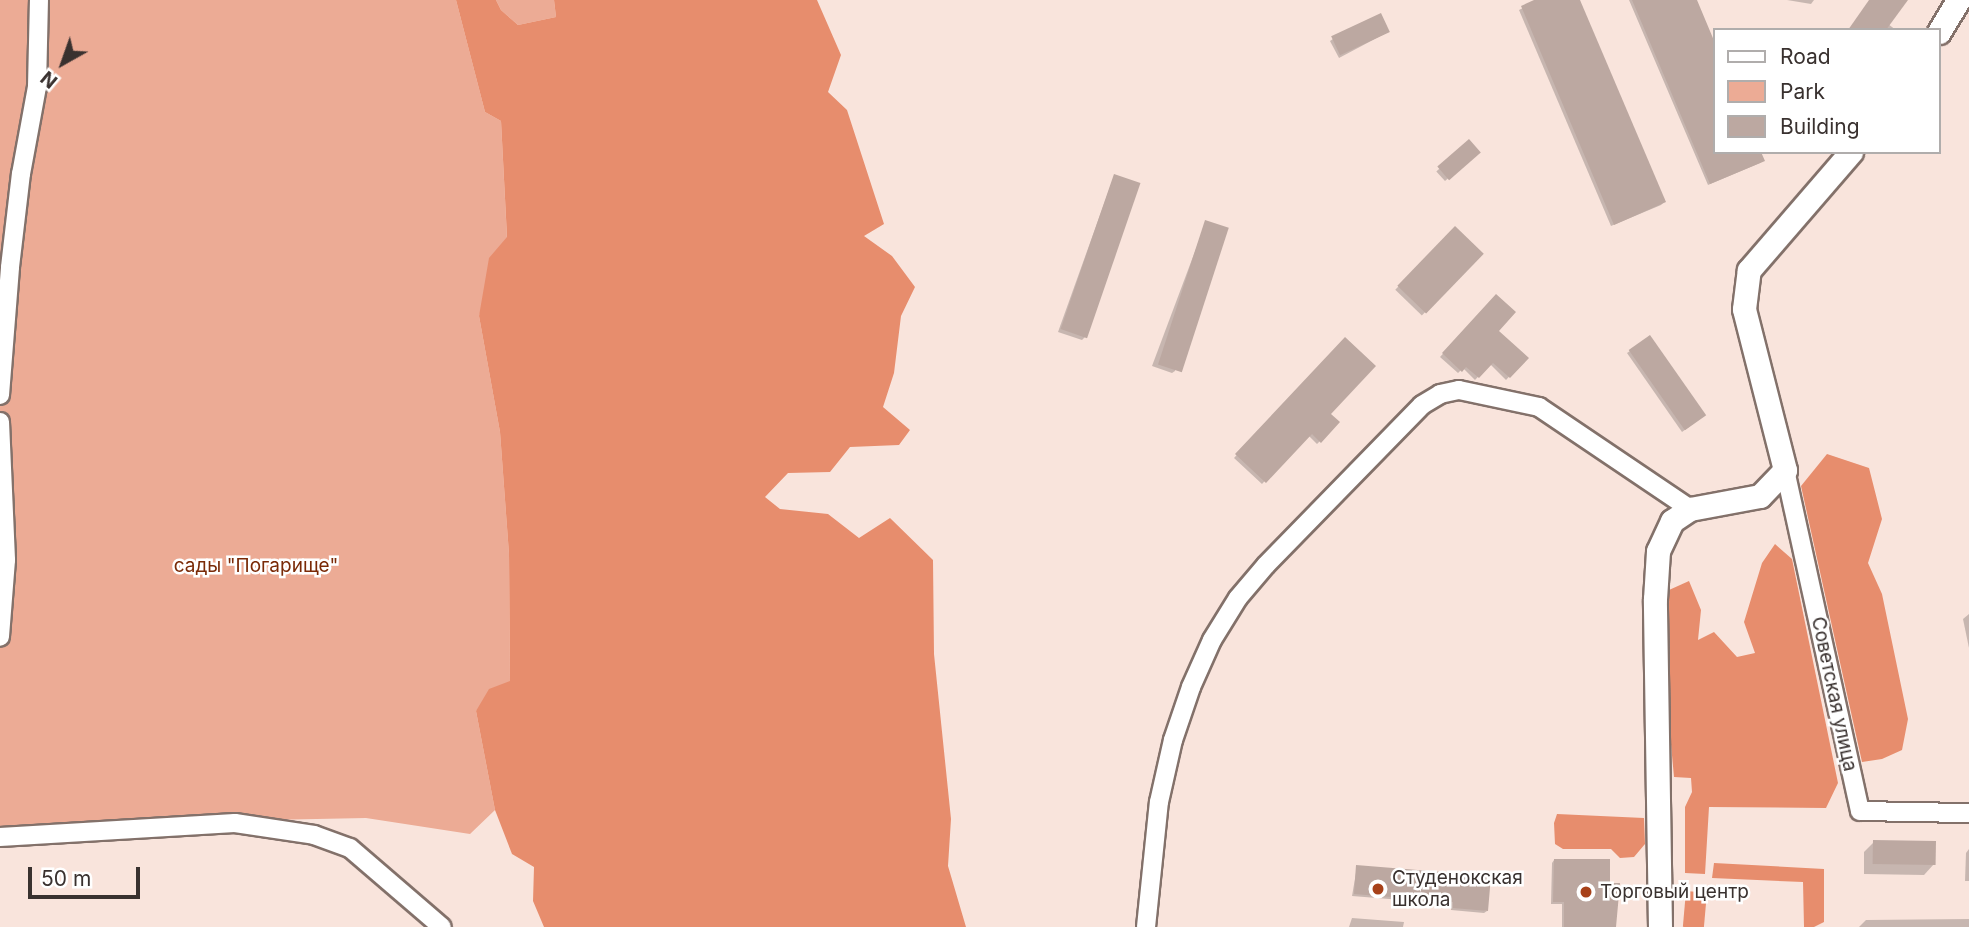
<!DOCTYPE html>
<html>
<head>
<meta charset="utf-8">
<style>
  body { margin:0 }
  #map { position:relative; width:1969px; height:927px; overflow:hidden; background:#f9e4dc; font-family:Inter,sans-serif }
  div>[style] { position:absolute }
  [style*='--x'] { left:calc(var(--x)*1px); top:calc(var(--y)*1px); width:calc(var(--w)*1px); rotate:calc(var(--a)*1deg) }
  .green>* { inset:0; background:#ecab95 }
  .forest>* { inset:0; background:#e78d6d; transform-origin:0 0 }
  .shadow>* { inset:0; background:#0003; transform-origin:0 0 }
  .building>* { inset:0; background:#bca8a1; transform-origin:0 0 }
  .roads { filter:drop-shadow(2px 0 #83716a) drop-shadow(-2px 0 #83716a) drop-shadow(0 2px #83716a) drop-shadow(0 -2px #83716a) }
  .minor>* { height:18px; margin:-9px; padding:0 9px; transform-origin:9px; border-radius:9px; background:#fff }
  .tertiary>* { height:23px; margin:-11.5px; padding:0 11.5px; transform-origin:11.5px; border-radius:11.5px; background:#fff }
  .dots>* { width:19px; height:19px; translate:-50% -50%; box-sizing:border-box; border:4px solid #fff; border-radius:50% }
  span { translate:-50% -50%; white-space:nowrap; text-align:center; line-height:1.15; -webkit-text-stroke:5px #fff; paint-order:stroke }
  .park-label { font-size:19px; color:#7a2a07 }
  .street-label { font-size:19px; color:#39312f }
  .poi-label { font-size:19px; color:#39312f }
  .left { translate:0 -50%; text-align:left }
  .legend { position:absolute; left:1713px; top:28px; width:228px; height:126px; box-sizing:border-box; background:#fff; border:2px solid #b0adac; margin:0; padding:9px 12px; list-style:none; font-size:21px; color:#39312f }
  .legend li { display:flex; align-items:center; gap:14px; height:35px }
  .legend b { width:35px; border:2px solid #b0adac }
  .north { position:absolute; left:28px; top:28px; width:70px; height:70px; -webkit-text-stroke:5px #fff; paint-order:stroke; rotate:220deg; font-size:19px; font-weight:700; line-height:28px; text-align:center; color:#39312f }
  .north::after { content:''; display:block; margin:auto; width:24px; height:32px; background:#39312f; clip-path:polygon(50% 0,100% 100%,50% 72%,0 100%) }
  .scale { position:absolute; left:28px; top:867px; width:112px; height:32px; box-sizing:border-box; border:4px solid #39312f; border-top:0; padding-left:9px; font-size:21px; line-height:24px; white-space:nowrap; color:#39312f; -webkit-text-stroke:5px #fff; paint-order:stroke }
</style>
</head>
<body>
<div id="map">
  <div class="green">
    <div style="clip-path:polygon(0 0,456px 0,485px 112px,501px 121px,507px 238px,479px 316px,500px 432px,509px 554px,510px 682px,476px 711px,495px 810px,470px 834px,366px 818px,70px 824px,0 830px)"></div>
    <div style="clip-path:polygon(496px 0,554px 0,556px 17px,518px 25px,501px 10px)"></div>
  </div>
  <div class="forest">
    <div style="clip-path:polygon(456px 0,496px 0,501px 10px,518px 25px,556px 17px,554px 0,817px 0,841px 55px,828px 92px,847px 110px,884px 224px,864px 236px,892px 256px,915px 287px,901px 316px,894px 373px,883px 407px,910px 430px,899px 445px,850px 447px,830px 472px,788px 473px,765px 497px,780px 509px,828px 514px,859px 538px,890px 518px,933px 560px,934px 654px,951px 819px,948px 866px,966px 927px,544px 927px,533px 901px,534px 867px,512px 854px,495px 810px,476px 711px,489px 689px,510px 681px,509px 554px,500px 432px,479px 316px,489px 258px,507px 237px,501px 121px,485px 112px)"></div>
    <div style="clip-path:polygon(1827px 454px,1869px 468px,1882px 519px,1868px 563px,1882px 594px,1908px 719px,1902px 750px,1882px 759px,1862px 762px,1801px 486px)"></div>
    <div style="clip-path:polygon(1775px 544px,1792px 559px,1838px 783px,1826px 808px,1709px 807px,1705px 874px,1685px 873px,1685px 807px,1692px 792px,1691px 778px,1674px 777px,1666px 690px,1664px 610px,1669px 590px,1689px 581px,1701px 610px,1698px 640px,1714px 632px,1737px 657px,1755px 653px,1744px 622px,1762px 563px)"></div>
    <div style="clip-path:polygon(1557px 814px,1644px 818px,1645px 844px,1634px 857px,1620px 858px,1611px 849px,1563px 849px,1555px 844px,1554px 823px)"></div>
    <div style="clip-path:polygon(1714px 863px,1824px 869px,1824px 922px,1814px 927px,1804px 927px,1803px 882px,1712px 878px)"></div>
    <div style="left:1686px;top:891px;width:21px;height:36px;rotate:5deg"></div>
  </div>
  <div class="shadow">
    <div style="clip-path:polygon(1539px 0,1578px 0,1664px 202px,1661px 205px,1611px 226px,1519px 10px)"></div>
    <div style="clip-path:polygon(1629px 0,1695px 0,1715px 48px,1715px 152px,1763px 161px,1760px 163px,1708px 185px)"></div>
    <div style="clip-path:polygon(1787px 0,1814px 0,1811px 4px)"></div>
    <div style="clip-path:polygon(1870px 0,1905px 0,1888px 24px,1896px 30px,1849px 30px)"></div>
    <div style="clip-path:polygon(1388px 32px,1339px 58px,1330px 41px,1333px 39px)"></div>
    <div style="left:1469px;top:142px;width:13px;height:44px;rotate:48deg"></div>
    <div style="clip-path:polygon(1114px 176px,1085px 337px,1082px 340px,1058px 332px)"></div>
    <div style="clip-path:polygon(1206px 222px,1175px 371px,1172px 373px,1152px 366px)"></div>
    <div style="left:1455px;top:228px;width:37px;height:86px;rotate:44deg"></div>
    <div style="clip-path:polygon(1496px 296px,1497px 331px,1526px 358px,1506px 380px,1490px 364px,1475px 380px,1463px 368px,1458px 373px,1440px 357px)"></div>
    <div style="clip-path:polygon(1345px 339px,1320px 441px,1317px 444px,1308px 435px,1262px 484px,1234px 458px)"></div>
    <div style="clip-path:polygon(1630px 351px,1701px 418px,1682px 432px,1627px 353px)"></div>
    <div style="clip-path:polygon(1969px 614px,1969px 648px,1963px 619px)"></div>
    <div style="clip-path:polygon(1874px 842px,1934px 864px,1924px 875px,1864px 874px,1864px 852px)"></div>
    <div style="clip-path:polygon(1969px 849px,1969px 881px,1965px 881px,1966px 853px)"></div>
    <div style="clip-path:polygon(1554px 860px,1608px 885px,1614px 927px,1562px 927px,1562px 904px,1551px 904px,1552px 863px)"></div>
    <div style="clip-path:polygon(1357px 867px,1487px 911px,1484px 913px,1451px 910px,1451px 904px,1352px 896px)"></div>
    <div style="clip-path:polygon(1352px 918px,1404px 922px,1403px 927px,1349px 927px)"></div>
    <div style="clip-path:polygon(1969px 919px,1969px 927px,1859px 927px,1866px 920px)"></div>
  </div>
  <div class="building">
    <div style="clip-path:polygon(1534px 0,1580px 0,1666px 202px,1614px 225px,1521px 6px)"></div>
    <div style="clip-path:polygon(1632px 0,1697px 0,1715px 43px,1715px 152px,1761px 152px,1765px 161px,1710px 184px)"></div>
    <div style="clip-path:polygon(1869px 0,1908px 0,1886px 30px,1848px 30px)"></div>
    <div style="left:1381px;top:13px;width:21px;height:55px;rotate:65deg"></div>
    <div style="left:1469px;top:139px;width:18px;height:42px;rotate:49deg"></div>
    <div style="left:1114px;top:174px;width:28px;height:164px;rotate:19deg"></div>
    <div style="left:1205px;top:220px;width:25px;height:152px;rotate:18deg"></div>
    <div style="left:1455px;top:226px;width:40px;height:83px;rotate:44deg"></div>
    <div style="clip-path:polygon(1496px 294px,1516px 312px,1499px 331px,1529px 358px,1510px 378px,1493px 363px,1479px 378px,1466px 367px,1462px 372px,1442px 353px)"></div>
    <div style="left:1650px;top:335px;width:98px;height:26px;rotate:55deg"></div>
    <div style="clip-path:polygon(1345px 337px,1376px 366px,1331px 414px,1340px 422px,1321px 443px,1312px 434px,1266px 483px,1235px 454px)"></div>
    <div style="left:1873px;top:840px;width:63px;height:24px;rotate:1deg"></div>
    <div style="clip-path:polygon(1554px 859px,1610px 859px,1610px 883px,1620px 883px,1616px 927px,1564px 927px,1564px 902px,1553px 902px)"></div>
    <div style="clip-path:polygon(1356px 865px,1491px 876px,1488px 911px,1453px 908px,1453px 902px,1354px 894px)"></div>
  </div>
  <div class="roads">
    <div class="minor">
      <div style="--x:0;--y:395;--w:128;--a:-85.5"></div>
      <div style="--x:10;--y:267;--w:94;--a:-83.3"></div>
      <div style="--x:21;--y:174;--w:88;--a:-79.6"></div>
      <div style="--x:37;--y:87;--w:87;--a:-88.7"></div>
      <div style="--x:0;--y:422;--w:138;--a:87.5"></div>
      <div style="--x:6;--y:560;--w:77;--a:94.5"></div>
      <div style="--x:1785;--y:470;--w:349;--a:77.6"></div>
      <div style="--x:1860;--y:811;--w:109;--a:1.1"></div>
      <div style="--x:0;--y:837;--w:235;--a:-3.4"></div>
      <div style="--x:235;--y:823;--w:80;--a:8.6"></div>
      <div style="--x:314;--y:835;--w:38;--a:20"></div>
      <div style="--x:350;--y:848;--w:121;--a:40.7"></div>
      <div style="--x:1146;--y:927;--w:126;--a:-84.1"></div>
      <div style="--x:1159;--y:802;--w:64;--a:-77.3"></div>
      <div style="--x:1173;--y:740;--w:56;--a:-71.2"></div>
      <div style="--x:1191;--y:687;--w:51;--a:-65.9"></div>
      <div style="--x:1212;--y:640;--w:49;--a:-58.2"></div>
      <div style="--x:1238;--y:598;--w:43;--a:-49.7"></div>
      <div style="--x:1266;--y:565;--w:223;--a:-45.7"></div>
      <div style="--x:1422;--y:405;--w:21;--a:-31"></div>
      <div style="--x:1440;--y:394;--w:19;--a:-12"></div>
      <div style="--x:1459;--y:390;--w:82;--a:12"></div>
      <div style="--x:1539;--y:407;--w:182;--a:34"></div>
    </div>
    <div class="tertiary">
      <div style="--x:1939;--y:32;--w:37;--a:-59"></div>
      <div style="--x:1660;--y:927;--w:328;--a:-90.9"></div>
      <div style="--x:1655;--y:599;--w:48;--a:-86.4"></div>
      <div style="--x:1658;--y:551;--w:33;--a:-65"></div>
      <div style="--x:1672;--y:521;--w:22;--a:-34"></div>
      <div style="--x:1690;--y:509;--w:71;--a:-10.5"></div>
      <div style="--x:1760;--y:496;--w:36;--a:-46"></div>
      <div style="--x:1785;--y:470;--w:166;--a:-104.3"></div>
      <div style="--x:1744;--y:309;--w:39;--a:-83"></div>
      <div style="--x:1749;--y:270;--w:156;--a:-49.2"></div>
    </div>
  </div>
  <div class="dots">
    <div style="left:1378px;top:889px;background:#a74119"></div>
    <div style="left:1586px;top:892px;background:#a74119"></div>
  </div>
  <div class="park-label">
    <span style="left:256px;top:566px">сады "Погарище"</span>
  </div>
  <div class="street-label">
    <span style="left:1834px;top:694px;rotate:78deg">Советская улица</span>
  </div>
  <div class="poi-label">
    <span class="left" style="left:1392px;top:889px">Студенокская<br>школа</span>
    <span class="left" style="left:1600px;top:892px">Торговый центр</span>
  </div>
  <ul class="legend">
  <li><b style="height:9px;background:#fff"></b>Road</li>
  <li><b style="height:19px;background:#ecab95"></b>Park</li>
  <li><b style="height:19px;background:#bca8a1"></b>Building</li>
  </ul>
  <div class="north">N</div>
  <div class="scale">50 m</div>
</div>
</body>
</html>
